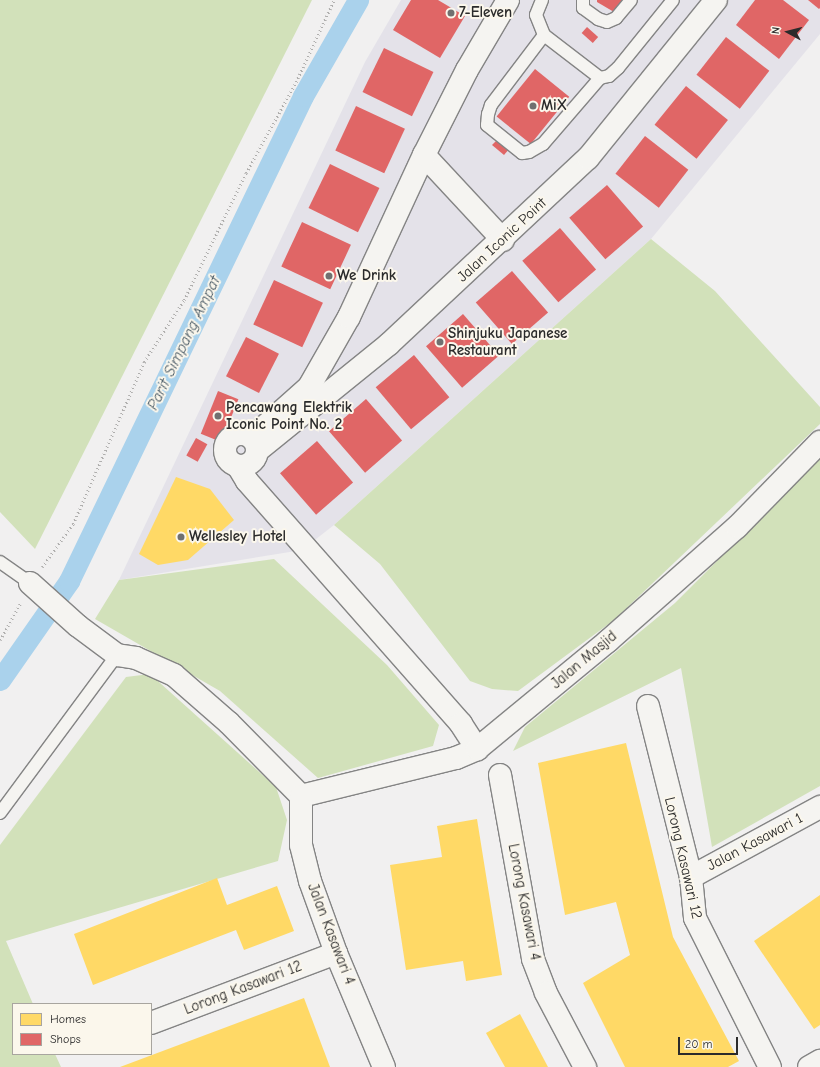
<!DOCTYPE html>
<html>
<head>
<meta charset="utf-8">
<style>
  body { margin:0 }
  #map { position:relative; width:820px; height:1067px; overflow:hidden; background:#f1f0f0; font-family:"Comic Neue",sans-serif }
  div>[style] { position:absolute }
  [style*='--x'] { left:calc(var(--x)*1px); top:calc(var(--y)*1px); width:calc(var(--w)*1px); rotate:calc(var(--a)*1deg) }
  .built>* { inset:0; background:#e4e2e9 }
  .green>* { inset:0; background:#d2e1ba }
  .homes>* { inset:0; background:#ffd966 }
  .shops>* { inset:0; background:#e06666; transform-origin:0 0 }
  .canal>* { height:21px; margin:-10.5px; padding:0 10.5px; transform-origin:10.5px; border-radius:10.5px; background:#aad2ec }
  .path>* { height:2.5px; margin-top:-1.25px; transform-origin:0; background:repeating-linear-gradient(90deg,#b0afae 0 1px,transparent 0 4px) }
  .roads { filter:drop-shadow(1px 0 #848484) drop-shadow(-1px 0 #848484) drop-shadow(0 1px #848484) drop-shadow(0 -1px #848484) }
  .lane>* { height:12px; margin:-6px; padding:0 6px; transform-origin:6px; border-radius:6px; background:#f5f4f1 }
  .street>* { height:22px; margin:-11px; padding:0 11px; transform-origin:11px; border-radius:11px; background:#f5f4f1 }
  .street>.ring { margin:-11px; padding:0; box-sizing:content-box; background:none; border:22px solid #f5f4f1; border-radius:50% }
  .dots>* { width:11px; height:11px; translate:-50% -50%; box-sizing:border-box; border:2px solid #fbf7ec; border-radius:50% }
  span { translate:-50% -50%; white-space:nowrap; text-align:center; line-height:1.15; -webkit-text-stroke:4px #fbf7ec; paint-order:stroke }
  .poi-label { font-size:15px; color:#2b2b2b; font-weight:700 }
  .left { translate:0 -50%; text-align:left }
  .street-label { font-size:15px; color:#2b2b2b }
  .water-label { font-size:16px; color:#485965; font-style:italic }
  .legend { position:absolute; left:12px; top:1003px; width:140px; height:52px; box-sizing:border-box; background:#fbf7ec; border:1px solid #a8a59f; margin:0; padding:5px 7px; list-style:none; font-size:12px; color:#2b2b2b }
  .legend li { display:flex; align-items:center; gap:8px; height:20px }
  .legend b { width:20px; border:1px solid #a8a59f }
  .north { position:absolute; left:768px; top:12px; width:40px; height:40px; -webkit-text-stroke:3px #fbf7ec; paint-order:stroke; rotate:277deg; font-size:11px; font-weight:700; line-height:16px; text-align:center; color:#2b2b2b }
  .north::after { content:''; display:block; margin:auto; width:14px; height:18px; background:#2b2b2b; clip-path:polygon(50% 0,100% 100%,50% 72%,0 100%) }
  .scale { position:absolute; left:678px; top:1037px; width:60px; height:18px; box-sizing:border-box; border:2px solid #2b2b2b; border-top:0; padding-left:5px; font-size:12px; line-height:14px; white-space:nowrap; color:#2b2b2b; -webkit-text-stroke:3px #fbf7ec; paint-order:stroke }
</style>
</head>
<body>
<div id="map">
  <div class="built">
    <div style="clip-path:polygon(401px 0,820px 0,820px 34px,651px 239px,334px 525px,302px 550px,119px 580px,365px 62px)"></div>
  </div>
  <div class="green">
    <div style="clip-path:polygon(0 0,312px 0,35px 549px,0 512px)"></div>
    <div style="clip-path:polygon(651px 239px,715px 291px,820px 407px,820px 424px,614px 620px,518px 691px,492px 689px,470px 681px,380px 564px,334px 525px)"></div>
    <div style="clip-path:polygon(820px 458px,820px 786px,712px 847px,681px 668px,513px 751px,525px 727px,675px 603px)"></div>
    <div style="clip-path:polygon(274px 559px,387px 665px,439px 725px,433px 746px,318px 778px,220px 691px,95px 619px,119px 580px)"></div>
    <div style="clip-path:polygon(150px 674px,276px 787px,287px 820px,278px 861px,6px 941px,33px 1004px,13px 1004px,13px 1054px,55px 1054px,61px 1067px,0 1067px,0 845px,126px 677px)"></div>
  </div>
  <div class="homes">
    <div style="clip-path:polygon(176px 477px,210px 489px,234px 520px,188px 560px,158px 565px,139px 554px)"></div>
    <div style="clip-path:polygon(626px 743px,673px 937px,739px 1061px,728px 1067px,625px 1067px,583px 983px,630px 955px,616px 902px,565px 915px,538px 763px)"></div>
    <div style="clip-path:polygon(477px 819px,502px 975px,466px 981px,463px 961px,406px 970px,390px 865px,442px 857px,437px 826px)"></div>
    <div style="clip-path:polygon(217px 878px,227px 905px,277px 886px,294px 931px,244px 950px,236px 930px,93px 985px,74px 934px)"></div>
    <div style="clip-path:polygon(820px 895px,820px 1025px,814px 1029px,754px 941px)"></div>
    <div style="clip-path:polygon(304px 998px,330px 1067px,120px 1067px)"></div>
    <div style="clip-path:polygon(520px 1014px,548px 1067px,505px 1067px,486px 1033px)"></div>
  </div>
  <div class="shops">
    <div style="clip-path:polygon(411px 0,438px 0,465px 16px,440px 58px,393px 30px)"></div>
    <div style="clip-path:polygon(597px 0,623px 0,614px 12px,597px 2px)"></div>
    <div style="clip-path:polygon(755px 0,783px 0,809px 20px,779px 59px,736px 25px)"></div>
    <div style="clip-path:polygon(808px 0,820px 0,820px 8px,819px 9px)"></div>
    <div style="left:587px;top:27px;width:15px;height:8px;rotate:42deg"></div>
    <div style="left:726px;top:37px;width:55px;height:48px;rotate:38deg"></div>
    <div style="left:384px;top:48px;width:55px;height:49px;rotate:26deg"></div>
    <div style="left:535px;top:69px;width:44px;height:61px;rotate:39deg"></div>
    <div style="left:686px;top:86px;width:54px;height:50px;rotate:39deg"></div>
    <div style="left:356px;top:106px;width:54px;height:49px;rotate:25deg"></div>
    <div style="left:645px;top:136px;width:55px;height:48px;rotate:38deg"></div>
    <div style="clip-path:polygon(498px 139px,510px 148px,504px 155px,492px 145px)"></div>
    <div style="left:330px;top:164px;width:55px;height:49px;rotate:26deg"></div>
    <div style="left:607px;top:185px;width:55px;height:50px;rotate:49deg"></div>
    <div style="left:302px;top:222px;width:54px;height:49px;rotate:25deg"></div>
    <div style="left:560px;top:228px;width:55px;height:50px;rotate:49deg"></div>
    <div style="left:512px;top:271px;width:55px;height:48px;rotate:49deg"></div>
    <div style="left:274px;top:280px;width:54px;height:49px;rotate:25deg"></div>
    <div style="left:463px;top:314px;width:55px;height:49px;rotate:49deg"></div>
    <div style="left:246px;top:337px;width:37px;height:44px;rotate:27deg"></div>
    <div style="left:414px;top:355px;width:55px;height:50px;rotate:50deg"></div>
    <div style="left:218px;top:391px;width:22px;height:46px;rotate:22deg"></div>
    <div style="left:366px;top:399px;width:55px;height:49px;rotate:49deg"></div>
    <div style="left:196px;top:438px;width:13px;height:20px;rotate:29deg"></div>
    <div style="left:317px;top:441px;width:55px;height:49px;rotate:49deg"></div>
  </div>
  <div class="canal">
    <div style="--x:0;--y:680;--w:121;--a:-55.1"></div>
    <div style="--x:69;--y:581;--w:538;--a:-64.24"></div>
    <div style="--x:303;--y:96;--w:111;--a:-60.2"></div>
  </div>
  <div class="path">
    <div style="--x:42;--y:567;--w:53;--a:-54.2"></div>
    <div style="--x:73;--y:524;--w:177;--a:-66.3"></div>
    <div style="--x:144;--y:362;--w:74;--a:-57.2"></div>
    <div style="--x:184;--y:300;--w:141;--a:-64"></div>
    <div style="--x:246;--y:173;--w:104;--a:-61.2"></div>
    <div style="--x:296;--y:82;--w:90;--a:-65.1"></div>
    <div style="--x:0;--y:640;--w:43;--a:-61.1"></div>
  </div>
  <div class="roads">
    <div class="lane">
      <div style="--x:542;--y:0;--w:16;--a:112"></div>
      <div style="--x:536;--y:15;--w:22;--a:68"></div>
      <div style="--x:544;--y:35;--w:71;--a:37.5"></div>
      <div style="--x:600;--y:78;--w:9;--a:-13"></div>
      <div style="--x:609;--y:76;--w:12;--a:-42"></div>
      <div style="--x:618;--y:68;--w:87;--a:-51"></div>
      <div style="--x:583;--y:0;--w:8;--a:90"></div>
      <div style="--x:583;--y:8;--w:19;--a:36"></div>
      <div style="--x:598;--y:19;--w:9;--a:18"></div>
      <div style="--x:607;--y:22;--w:10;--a:-24"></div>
      <div style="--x:616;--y:18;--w:23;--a:-50"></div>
      <div style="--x:544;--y:35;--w:88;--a:127.1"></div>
      <div style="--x:491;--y:105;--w:9;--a:108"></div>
      <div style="--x:488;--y:114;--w:11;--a:95"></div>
      <div style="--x:487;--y:125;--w:45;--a:38.7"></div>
      <div style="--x:522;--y:153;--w:7;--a:-8"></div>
      <div style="--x:529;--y:152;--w:16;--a:-30"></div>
      <div style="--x:543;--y:144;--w:87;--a:-49.2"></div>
      <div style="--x:0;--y:562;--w:37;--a:35"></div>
      <div style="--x:0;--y:813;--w:197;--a:-53.5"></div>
    </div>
    <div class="street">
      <div style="--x:424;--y:155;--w:116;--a:47.1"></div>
      <div style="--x:263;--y:428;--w:62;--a:-41.7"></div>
      <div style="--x:309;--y:387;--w:81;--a:-60.3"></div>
      <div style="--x:349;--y:317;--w:179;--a:-65.2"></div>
      <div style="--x:424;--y:155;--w:95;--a:-63.2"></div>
      <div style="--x:467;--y:70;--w:81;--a:-59.6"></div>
      <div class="ring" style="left:225px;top:434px;width:10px;height:10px"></div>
      <div style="--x:257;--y:451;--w:170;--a:-39"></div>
      <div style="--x:389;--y:344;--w:272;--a:-43.1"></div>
      <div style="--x:588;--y:158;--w:203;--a:-51"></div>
      <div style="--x:238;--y:466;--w:17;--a:59"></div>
      <div style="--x:247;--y:481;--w:324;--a:48.6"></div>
      <div style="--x:461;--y:724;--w:30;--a:57"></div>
      <div style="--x:30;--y:583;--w:64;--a:41.9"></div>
      <div style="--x:78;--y:626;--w:49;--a:36.6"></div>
      <div style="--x:117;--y:655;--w:19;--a:9"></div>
      <div style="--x:136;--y:658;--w:42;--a:24.1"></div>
      <div style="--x:174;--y:675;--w:73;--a:41.1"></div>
      <div style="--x:229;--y:723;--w:103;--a:45.4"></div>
      <div style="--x:648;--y:706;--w:176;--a:75.9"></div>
      <div style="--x:691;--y:877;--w:41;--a:84.4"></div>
      <div style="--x:695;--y:918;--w:167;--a:63.3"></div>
      <div style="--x:500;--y:775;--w:187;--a:79.8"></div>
      <div style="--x:533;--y:959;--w:36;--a:69"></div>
      <div style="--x:546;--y:993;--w:84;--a:62.2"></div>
      <div style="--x:301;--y:796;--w:160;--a:-13.8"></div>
      <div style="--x:456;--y:758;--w:23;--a:-23"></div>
      <div style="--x:477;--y:749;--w:170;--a:-39.5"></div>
      <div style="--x:608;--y:641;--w:172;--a:-41.5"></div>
      <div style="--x:737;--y:527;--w:119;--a:-45.7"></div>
      <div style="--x:301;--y:796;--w:49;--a:90"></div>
      <div style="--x:301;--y:845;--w:37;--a:76"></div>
      <div style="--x:310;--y:881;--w:77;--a:70.1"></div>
      <div style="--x:336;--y:953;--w:124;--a:67.2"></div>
      <div style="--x:691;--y:877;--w:147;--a:-28.5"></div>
      <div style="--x:151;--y:1023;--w:198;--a:-20.7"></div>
      <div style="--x:809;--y:1067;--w:13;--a:-29"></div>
    </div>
  </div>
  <div class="dots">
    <div style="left:451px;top:13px;background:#707070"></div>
    <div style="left:533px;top:106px;background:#707070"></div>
    <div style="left:329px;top:276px;background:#707070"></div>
    <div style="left:440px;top:342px;background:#707070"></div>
    <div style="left:218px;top:416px;background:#707070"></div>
    <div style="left:181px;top:537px;background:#707070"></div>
  </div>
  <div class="poi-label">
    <span class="left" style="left:459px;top:13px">7-Eleven</span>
    <span class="left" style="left:541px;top:106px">MiX</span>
    <span class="left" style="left:337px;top:276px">We Drink</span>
    <span class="left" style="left:448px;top:342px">Shinjuku Japanese<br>Restaurant</span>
    <span class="left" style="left:226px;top:416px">Pencawang Elektrik<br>Iconic Point No. 2</span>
    <span class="left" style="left:189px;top:537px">Wellesley Hotel</span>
  </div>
  <div class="street-label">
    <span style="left:502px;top:240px;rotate:-43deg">Jalan Iconic Point</span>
    <span style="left:584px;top:660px;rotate:-40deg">Jalan Masjid</span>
    <span style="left:755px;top:842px;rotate:-28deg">Jalan Kasawari 1</span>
    <span style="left:683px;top:858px;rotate:77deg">Lorong Kasawari 12</span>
    <span style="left:524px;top:902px;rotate:79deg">Lorong Kasawari 4</span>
    <span style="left:331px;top:934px;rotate:69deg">Jalan Kasawari 4</span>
    <span style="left:243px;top:988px;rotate:-21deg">Lorong Kasawari 12</span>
  </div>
  <div class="water-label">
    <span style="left:184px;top:343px;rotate:-64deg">Parit Simpang Ampat</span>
  </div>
  <ul class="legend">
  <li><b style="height:11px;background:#ffd966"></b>Homes</li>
  <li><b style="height:11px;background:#e06666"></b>Shops</li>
  </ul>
  <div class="north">N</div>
  <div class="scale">20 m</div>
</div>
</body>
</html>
